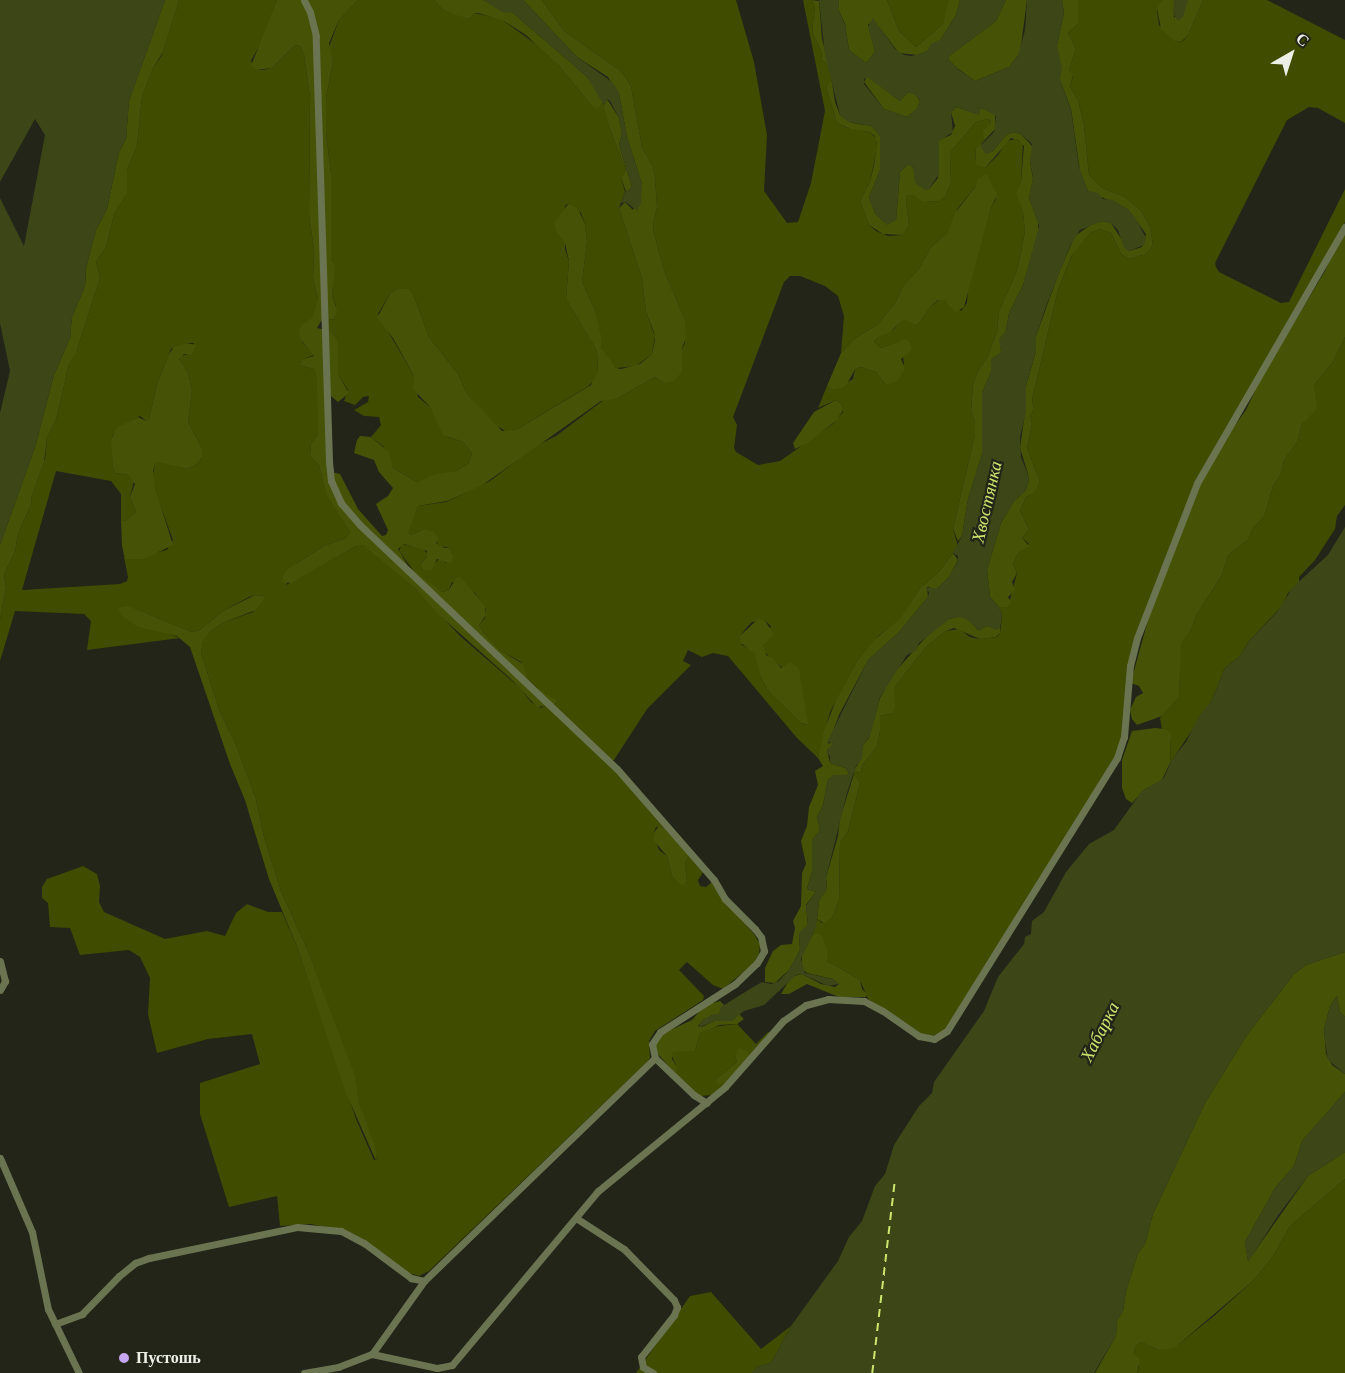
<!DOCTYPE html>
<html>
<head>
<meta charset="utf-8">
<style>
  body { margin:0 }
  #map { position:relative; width:1345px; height:1373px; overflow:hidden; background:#222518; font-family:"Times New Roman",serif }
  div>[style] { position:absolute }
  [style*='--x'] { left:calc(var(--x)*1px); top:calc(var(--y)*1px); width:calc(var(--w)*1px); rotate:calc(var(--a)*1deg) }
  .green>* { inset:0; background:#404c00 }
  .forest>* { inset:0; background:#465306 }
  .water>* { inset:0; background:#3d4616 }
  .ferry>* { height:1.5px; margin-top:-0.75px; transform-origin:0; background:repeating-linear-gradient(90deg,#cce56d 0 8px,transparent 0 14px) }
  .minor>* { height:7px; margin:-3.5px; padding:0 3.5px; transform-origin:3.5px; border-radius:3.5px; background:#6b7450 }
  .dots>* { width:16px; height:16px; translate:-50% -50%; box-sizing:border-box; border:3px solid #222518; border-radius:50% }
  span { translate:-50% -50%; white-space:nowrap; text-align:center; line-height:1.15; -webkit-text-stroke:4.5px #222518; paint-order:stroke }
  .poi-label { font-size:16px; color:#edf0e7; font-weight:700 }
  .left { translate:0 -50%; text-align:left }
  .water-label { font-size:18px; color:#cce56d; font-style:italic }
  .north { position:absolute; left:1261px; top:24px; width:60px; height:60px; -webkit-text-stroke:4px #222518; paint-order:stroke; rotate:39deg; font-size:16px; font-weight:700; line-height:24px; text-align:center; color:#edf0e7 }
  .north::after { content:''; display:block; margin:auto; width:21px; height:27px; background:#edf0e7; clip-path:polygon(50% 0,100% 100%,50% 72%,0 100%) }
</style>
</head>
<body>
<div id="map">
  <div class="green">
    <div style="clip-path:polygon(evenodd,179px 0,277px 0,263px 39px,251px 61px,258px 70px,263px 70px,272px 68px,295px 45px,300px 46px,304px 54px,310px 98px,309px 214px,314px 250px,313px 278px,318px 299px,317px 309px,302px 342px,314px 355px,303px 359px,299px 365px,314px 369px,318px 379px,318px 434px,311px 444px,310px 456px,319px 465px,326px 493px,350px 532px,346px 538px,324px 546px,297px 563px,286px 585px,358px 545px,363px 545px,382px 558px,418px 591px,460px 636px,519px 687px,531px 702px,541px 708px,546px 705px,617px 772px,664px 828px,656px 827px,653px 835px,659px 850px,667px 856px,672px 876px,679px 884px,687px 883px,685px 864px,689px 854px,704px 871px,698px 880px,700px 886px,706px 887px,713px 881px,723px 899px,754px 934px,760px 944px,759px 954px,753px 964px,723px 989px,713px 985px,687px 962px,679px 970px,704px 996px,703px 1000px,655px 1031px,649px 1041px,650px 1058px,647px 1062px,429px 1271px,419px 1276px,405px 1272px,347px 1232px,311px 1224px,280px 1226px,277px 1196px,229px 1207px,200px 1114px,200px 1083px,260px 1064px,252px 1034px,208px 1039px,157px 1053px,148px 1014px,150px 978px,140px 957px,129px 950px,80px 955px,70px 928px,50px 927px,48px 903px,42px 898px,42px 887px,47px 879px,83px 866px,97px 874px,100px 886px,99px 902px,104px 912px,165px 939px,207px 931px,225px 936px,236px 913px,247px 904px,268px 912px,282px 912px,298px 949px,356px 1119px,374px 1160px,377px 1160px,359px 1103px,354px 1076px,308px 951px,281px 891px,264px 837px,256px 799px,236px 745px,220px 712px,201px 653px,203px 640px,210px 632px,222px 623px,253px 612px,266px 596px,255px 595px,249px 597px,223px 611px,200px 630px,192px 632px,135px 609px,138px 627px,160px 630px,180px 638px,87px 650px,91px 621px,84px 614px,15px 611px,0 661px,0 619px,6px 588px,4px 574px,15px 552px,18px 534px,31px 504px,32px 495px,45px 459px,47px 438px,56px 420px,69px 364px,77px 350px,100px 278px,96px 262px,106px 247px,114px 214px,125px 196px,127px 170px,137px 146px,142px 97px,153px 68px,162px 55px,179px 0,186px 343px,194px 343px,188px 354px,181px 356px,179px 359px,188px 372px,192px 391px,188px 422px,202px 448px,202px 457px,197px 464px,187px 469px,158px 461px,155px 464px,153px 475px,157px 496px,173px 540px,167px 550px,154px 553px,144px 559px,124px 557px,128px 577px,127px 581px,120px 584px,22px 590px,56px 471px,111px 481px,121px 494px,121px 521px,125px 521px,136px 512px,130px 497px,134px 481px,128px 475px,116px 473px,113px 468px,112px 437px,118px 427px,140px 416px,146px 421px,149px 419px,157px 384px,171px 349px,186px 343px)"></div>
    <div style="clip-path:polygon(358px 0,434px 0,442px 9px,470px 19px,474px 13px,501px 19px,537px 45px,559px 66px,591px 105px,600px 106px,603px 103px,607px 109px,608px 124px,626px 170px,621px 177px,625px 192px,619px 208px,642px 278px,646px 312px,655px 336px,652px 354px,636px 366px,616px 368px,606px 356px,601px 347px,594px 308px,582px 282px,587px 242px,585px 224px,581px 213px,569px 203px,565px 206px,565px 249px,569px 261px,566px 299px,597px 351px,598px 371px,594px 381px,587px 387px,516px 430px,507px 432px,493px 424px,467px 394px,458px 374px,429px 337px,415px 299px,399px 289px,391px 292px,378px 314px,414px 376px,418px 397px,430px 407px,448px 437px,463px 442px,472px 453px,469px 463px,456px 471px,422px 481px,417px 482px,393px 468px,384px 447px,371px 437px,381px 425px,379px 417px,364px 416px,354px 410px,368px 402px,369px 396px,363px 397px,355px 405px,344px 401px,348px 390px,338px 375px,338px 341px,327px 331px,326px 320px,334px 319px,336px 306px,332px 295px,334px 267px,331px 259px,331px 173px,326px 133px,326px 98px,333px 61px,329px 47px,339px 20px)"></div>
    <div style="clip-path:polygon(evenodd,542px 0,736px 0,754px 62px,767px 135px,764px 191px,787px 223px,798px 222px,811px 183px,825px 111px,803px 0,812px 0,815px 7px,812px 32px,821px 50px,822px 60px,829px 66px,832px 82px,829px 82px,826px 87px,837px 123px,847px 128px,870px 132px,876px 138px,877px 147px,870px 182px,860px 201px,869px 225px,876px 231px,888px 236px,903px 235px,909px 225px,906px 200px,908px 195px,913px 195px,926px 202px,939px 201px,945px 197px,951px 183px,950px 158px,952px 150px,976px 122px,988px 119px,991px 123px,985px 129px,984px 139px,976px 148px,975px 162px,985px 168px,998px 155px,1007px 141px,1015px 139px,1023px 143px,1021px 182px,1017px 193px,1023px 212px,1025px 232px,1017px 271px,999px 311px,997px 332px,988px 356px,978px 371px,973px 385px,971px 411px,975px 422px,975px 434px,953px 529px,958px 546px,939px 572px,920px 588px,900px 620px,878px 636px,857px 661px,830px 712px,818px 758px,797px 738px,728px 656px,713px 653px,702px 657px,688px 650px,683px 661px,691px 665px,647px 709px,614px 760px,611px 761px,554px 705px,558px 701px,545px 695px,528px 680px,521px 662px,501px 651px,483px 632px,479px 625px,485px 618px,486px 609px,474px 592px,452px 582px,449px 590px,442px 592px,416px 574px,399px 551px,402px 544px,423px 549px,428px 554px,421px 564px,434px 564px,440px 558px,446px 563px,452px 553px,450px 548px,440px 546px,424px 529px,411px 535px,407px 533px,418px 506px,446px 502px,490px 481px,536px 446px,556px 436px,605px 399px,616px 399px,655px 377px,664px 383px,685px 343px,685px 320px,665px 273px,654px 234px,653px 223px,657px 207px,655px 178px,653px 167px,642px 147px,631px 86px,622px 72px,564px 31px,542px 0,976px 186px,996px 199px,991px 208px,968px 288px,967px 303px,961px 311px,944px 300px,939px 300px,931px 306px,917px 326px,904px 318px,894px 329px,877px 338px,874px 342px,881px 348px,901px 341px,904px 364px,886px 385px,876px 372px,861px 367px,855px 369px,853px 379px,833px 390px,827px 386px,818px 408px,836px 400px,842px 405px,843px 412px,833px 424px,780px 461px,758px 465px,736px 452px,734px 448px,737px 425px,733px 417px,784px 282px,790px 276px,800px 276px,825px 286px,838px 296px,844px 316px,841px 353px,854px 339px,877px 325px,896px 302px,903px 286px,919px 269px,930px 248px,947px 233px,958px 208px,976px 186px,542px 0,765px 621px,771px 626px,763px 645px,764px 652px,800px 683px,807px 725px,801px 723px,769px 692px,760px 676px,757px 657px,751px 649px,742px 645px,740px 636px,747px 627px,752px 622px,765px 621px)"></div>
    <div style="clip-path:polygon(887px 0,949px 0,950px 3px,943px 24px,916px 47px,899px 31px)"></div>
    <div style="clip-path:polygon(1078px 0,1162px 0,1157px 11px,1159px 25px,1175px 42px,1183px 41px,1188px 35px,1203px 0,1267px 0,1345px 40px,1345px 123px,1318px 108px,1309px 107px,1287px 120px,1215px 263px,1216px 267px,1219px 272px,1281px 303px,1289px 302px,1345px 189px,1345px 222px,1196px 482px,1135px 637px,1122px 737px,1116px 758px,946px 1030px,932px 1036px,919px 1034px,868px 999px,860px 980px,827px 961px,827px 947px,822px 936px,813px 934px,817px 919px,822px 923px,832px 918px,839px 900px,840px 843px,848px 831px,860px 783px,854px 774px,854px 771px,861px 773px,862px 766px,877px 746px,880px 731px,880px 716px,892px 713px,894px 688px,926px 647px,946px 631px,959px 629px,970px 637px,980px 639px,997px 637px,1000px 633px,1002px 615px,999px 607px,1008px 607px,1017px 573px,1013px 564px,1018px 553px,1029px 544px,1022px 538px,1029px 530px,1020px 510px,1026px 497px,1031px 495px,1040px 482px,1027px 448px,1032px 424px,1030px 415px,1034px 409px,1032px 400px,1058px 290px,1073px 253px,1090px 233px,1099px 229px,1111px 233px,1121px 254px,1129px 259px,1146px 254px,1153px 245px,1150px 227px,1142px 212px,1125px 197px,1102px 188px,1089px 175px,1084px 125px,1078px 100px,1070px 87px,1073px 76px,1069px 70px,1076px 49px,1068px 33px,1078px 24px)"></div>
    <div style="clip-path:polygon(1345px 337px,1345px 505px,1337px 516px,1335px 529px,1315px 560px,1299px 577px,1299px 583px,1288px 593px,1282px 606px,1249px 641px,1239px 657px,1225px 668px,1211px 702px,1170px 763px,1171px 739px,1165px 729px,1162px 729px,1160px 718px,1179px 697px,1180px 643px,1190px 632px,1197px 614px,1222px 575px,1228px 555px,1249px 539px,1251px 531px,1265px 515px,1273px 486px,1281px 474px,1284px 460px,1298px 441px,1302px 424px,1316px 400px,1313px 395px,1314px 385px,1333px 362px)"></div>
    <div style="clip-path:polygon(737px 1024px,756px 1044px,768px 1032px,771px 1033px,750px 1059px,739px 1049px,735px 1055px,737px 1062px,715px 1080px,726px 1083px,713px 1095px,699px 1096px,672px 1070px,676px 1065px,671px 1054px,675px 1051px,695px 1051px,700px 1033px,711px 1027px)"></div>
    <div style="clip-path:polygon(1345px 1179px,1345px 1373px,1137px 1373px,1139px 1367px,1134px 1354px,1135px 1346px,1141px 1342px,1159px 1350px,1179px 1344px,1214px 1316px,1254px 1280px,1274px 1255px,1290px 1226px)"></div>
    <div style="clip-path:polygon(711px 1292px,761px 1349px,791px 1326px,771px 1363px,757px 1367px,752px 1373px,636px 1373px,690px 1296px)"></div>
  </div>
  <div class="forest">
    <div style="clip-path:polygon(165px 0,179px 0,163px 52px,153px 68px,142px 97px,137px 146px,127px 170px,127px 193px,114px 214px,106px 247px,96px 262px,100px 278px,76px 353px,69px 364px,56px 420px,47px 438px,44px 462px,32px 495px,31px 504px,18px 534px,15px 552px,4px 574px,6px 588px,0 619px,0 545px,35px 447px,54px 375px,70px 338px,72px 317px,85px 286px,86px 268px,96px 230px,107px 209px,119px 152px,126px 139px,129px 101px)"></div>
    <div style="clip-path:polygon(277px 0,358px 0,339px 20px,329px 43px,333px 61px,326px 98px,326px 133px,331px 173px,331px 259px,335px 267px,332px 295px,337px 310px,334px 319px,321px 321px,317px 328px,330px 331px,338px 341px,338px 375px,349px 393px,338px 402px,331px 396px,329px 398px,332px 472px,340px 474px,358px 509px,382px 536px,386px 535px,388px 530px,376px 504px,388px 496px,393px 488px,379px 472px,374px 460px,354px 453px,357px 440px,360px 436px,371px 437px,389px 452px,393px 468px,417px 482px,436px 474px,456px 471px,469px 463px,472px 453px,463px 442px,443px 435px,430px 407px,413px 389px,414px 376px,393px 338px,377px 318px,391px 292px,399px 289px,409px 289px,415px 299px,429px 337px,458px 374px,467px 394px,502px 431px,516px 430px,591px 385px,598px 371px,597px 351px,566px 299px,569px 261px,565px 243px,556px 231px,554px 223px,569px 203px,578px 209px,585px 224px,587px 242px,582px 282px,594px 308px,601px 336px,601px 347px,616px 368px,621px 369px,640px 364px,652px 354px,655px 340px,654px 332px,646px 312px,642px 278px,619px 208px,625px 202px,633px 210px,642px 184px,627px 137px,619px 93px,608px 77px,577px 57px,523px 0,542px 0,564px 31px,622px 72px,631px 86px,642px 147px,653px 167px,655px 178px,657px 207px,653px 223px,654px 234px,665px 273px,685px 320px,686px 338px,682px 348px,682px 372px,674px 381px,664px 383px,655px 377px,616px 399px,601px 401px,481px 486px,447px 501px,418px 506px,408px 533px,411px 535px,424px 529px,434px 532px,438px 537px,436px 543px,445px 548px,450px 548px,453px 556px,451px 564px,437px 559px,432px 570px,424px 570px,421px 564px,427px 556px,427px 551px,404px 544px,398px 549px,408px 566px,442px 592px,449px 590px,456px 578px,460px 577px,464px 581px,485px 606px,486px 615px,479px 625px,483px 632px,501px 651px,523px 664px,528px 680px,534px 686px,558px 701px,554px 705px,537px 707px,513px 681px,436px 612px,416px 589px,363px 545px,356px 546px,291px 583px,281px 582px,286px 570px,324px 546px,346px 538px,350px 532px,326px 494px,319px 465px,310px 456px,311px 444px,318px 434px,317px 379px,314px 369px,299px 365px,303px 359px,314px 356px,301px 340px,299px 330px,304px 323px,312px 318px,318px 299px,313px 278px,314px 250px,309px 214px,310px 98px,304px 54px,300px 46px,295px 45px,272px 68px,257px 70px,251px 66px)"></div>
    <div style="clip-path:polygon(434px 0,483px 0,513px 13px,586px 76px,598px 92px,603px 103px,597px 109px,591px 105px,559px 66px,526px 35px,504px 21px,478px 13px,474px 13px,470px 19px,456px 15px,442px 9px)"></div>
    <div style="clip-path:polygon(812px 0,819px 1px,822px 39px,829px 66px,822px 60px,821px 50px,812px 32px,815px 7px)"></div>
    <div style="clip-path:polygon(839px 0,887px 0,899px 31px,916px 47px,943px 24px,949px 0,960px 0,956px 15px,941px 39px,927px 51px,918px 55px,899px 53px,876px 23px,868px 24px,875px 52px,866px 63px,849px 50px,845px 24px,838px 9px)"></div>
    <div style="clip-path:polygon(1006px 0,1027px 0,1020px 53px,1009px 67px,975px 81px,957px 68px,948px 59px,949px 56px,996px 21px)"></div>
    <div style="clip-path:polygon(1062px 0,1078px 0,1078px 24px,1068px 33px,1076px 49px,1069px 70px,1073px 75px,1070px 87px,1078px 100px,1084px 125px,1089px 175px,1102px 188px,1125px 197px,1142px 212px,1150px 227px,1153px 245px,1146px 254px,1129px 259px,1121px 254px,1111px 233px,1099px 229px,1090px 233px,1072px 255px,1058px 290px,1032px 400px,1034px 409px,1030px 415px,1032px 424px,1027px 448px,1040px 482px,1033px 494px,1026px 497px,1020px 510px,1029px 530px,1022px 538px,1029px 546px,1018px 553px,1013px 564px,1017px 573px,1012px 582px,1015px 590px,1008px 597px,1011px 602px,1008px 607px,999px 607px,990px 597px,987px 570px,1001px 523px,1014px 501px,1025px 491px,1028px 484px,1029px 477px,1020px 448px,1026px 405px,1026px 386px,1036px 351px,1036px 336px,1060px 270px,1075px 236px,1092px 224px,1102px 221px,1111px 223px,1129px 251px,1142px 247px,1146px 234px,1128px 209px,1088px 191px,1080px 171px,1071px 109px,1060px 80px,1057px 45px,1064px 13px)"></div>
    <div style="clip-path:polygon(1162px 0,1174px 0,1174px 18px,1188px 0,1203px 0,1188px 35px,1182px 41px,1175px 42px,1161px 29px,1157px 8px)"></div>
    <div style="clip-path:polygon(867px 76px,900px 101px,908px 92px,915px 94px,920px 101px,917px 109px,907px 117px,884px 109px,864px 82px)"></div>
    <div style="clip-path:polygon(829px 82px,832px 82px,835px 102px,840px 115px,852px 123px,872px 126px,880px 136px,880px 170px,869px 197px,875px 213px,884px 222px,896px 220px,900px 172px,907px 165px,910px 164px,929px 189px,938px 178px,939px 140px,951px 135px,955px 126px,951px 112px,956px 107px,977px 114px,981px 108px,995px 114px,995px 129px,981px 144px,983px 149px,992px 152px,1006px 135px,1013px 132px,1021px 134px,1033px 147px,1030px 162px,1033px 179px,1029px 198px,1038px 222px,1038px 233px,1023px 285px,1009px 313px,1006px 331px,1000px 339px,1001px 352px,991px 361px,991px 372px,982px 393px,982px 454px,968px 499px,962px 536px,958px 541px,953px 529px,975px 434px,975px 422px,971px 411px,973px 385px,978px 371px,988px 356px,997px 332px,999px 311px,1017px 271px,1025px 232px,1023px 212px,1016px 193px,1021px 182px,1024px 146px,1018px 140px,1011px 138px,985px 168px,975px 164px,976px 148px,984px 139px,983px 131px,991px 122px,988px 119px,976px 122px,952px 150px,950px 158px,951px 183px,945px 197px,939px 201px,924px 202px,913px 195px,908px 195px,906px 200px,909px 225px,903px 235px,883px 234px,869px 225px,860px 201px,870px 182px,874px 165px,877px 144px,875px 136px,870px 132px,850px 129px,837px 123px,826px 87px)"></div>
    <div style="clip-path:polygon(607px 99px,619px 118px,622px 133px,619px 145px,632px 187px,626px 192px,621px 177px,626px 170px,608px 124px,604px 105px)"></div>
    <div style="clip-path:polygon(987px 174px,997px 195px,991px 208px,964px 307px,956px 312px,944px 300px,938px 300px,931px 306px,917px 326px,904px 319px,890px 332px,877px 338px,874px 342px,881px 348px,906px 339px,910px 342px,912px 350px,901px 359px,905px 369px,897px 381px,886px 385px,876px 372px,861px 367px,855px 369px,846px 386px,833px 390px,827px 386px,841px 353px,854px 339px,877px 325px,896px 302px,903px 286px,919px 269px,930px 248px,947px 233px,955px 213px,976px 186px,977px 180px)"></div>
    <div style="clip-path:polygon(1345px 235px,1345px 337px,1333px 362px,1314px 385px,1317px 409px,1302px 424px,1298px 441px,1284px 460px,1281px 474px,1273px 486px,1265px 515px,1251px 531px,1249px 539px,1228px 555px,1222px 575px,1197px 614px,1190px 632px,1181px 643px,1179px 697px,1162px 716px,1137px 725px,1132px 719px,1130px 710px,1136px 697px,1143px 693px,1139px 686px,1131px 683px,1132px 678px,1150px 613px,1195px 492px,1230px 432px,1246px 410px,1261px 378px,1325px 271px,1338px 243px)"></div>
    <div style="clip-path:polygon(186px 343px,196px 345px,192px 355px,184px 354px,179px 359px,188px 372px,192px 391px,188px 422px,202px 448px,202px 457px,197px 464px,187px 469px,158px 462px,155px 464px,153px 471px,156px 491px,173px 545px,144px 559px,125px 559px,122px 546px,121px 521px,125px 521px,136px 512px,130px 497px,135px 484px,128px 475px,116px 473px,113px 468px,111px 440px,117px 427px,138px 417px,146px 421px,149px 419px,157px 384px,169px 354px,174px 347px)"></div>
    <div style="clip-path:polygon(836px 400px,842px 405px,843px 410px,837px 420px,808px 443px,795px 449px,793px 443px,814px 412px)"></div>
    <div style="clip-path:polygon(953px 553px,958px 560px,949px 577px,937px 589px,927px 587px,928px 597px,898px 633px,868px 660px,839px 715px,828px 744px,832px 742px,833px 745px,827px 750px,830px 763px,845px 768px,849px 773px,847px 775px,834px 775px,828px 780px,823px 805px,817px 817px,820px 830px,812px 840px,812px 871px,807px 889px,816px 892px,806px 905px,808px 926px,799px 935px,800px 950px,789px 970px,775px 983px,765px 982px,765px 968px,773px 951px,781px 945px,792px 944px,795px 928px,793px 921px,801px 906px,802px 873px,806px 864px,801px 841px,807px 826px,809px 807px,818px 785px,815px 771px,823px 766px,818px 758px,824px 731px,836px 700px,857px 661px,875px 639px,900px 619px,920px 588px,939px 572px)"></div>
    <div style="clip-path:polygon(255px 595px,266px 596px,256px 610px,222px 623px,210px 632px,203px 641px,201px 653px,220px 712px,236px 745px,256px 799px,264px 837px,281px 891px,308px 951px,355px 1076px,359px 1103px,375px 1146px,377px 1163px,346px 1093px,298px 949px,269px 879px,245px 800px,230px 764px,190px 647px,177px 636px,138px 627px,122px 616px,118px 608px,128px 606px,192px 632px,200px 630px,223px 611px)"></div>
    <div style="clip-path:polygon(960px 616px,969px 620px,978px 630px,987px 626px,1000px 628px,1000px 633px,996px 637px,980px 639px,954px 628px,946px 631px,926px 647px,894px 688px,895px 707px,892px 713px,880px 716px,880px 731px,877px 746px,862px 766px,861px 773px,854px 771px,861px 758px,863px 745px,869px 738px,880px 698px,894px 673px,928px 635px,949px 619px)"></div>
    <div style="clip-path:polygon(758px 619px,765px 621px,774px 634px,763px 645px,766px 655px,773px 658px,781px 668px,790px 662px,799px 669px,808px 725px,801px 723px,769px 692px,760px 676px,755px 654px,740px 642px,740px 636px)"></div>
    <div style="clip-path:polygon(1155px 728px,1165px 729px,1171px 734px,1170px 763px,1161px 782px,1145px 789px,1132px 803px,1126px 799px,1122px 788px,1122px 760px,1132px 731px)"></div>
    <div style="clip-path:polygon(854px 774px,860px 783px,848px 831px,840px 843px,839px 900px,832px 918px,824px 923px,817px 919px,819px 901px,827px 887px,826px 878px,838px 836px,840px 819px)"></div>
    <div style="clip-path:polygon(659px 826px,665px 828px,689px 854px,685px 864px,687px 882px,684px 885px,679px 884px,672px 876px,667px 856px,654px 841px,653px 834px)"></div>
    <div style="clip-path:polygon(817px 933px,822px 935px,827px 947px,827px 961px,860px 980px,862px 989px,867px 994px,866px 997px,839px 997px,807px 984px,789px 994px,781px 994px,791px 977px,802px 974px,821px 984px,835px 987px,839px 984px,833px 979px,807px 973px,802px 968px,802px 955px,813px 934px)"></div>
    <div style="clip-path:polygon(1345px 952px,1345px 1017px,1340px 1012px,1337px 996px,1330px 1006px,1324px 1029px,1326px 1054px,1332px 1065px,1345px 1074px,1345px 1092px,1302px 1141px,1294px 1166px,1275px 1188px,1245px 1242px,1248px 1261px,1308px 1176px,1345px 1152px,1345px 1179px,1290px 1226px,1274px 1255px,1254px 1280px,1179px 1344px,1173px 1348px,1159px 1350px,1141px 1342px,1135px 1346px,1134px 1354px,1140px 1360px,1137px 1373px,1095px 1373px,1116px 1336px,1117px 1321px,1123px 1311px,1126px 1291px,1138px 1253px,1145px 1244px,1153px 1214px,1205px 1103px,1247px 1035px,1294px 974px,1306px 965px)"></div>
    <div style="clip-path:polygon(720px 1001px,724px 1005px,719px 1014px,704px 1019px,698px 1026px,702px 1027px,714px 1021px,732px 1021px,739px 1014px,744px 1019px,737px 1024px,719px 1025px,700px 1033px,695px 1051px,673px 1052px,672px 1059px,677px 1067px,676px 1072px,672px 1070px,657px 1053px,655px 1044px,660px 1035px,692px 1020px,705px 1005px)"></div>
    <div style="clip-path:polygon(739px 1048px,748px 1052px,750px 1059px,728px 1082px,718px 1085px,715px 1080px,737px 1062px,735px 1055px)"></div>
  </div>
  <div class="water">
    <div style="clip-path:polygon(0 0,165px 0,129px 101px,126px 139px,119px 152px,107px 209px,96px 230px,86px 268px,85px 286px,72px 317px,70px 338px,54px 375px,35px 447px,0 545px,0 413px,10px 371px,0 323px,0 198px,24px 246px,45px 135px,35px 119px,0 182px)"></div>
    <div style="clip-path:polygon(483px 0,523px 0,577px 57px,612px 82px,619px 93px,627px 137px,642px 184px,641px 203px,637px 211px,626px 202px,621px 203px,625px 192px,632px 187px,619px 145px,622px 133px,619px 118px,610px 101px,607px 99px,604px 105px,586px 76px,513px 13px,502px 12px)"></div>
    <div style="clip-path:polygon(evenodd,819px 0,839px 0,838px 9px,845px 25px,849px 50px,866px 63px,875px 52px,868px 27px,873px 18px,895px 49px,904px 55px,912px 56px,927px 51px,931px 44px,941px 39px,956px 15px,960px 0,1006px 0,996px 21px,949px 56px,948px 59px,959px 70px,975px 81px,1009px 67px,1018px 56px,1025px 30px,1027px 0,1062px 0,1064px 13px,1057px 45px,1062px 69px,1060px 80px,1071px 110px,1079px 167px,1088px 191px,1098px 193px,1103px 199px,1113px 200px,1128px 209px,1135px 217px,1146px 238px,1144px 245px,1129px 251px,1124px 248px,1118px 230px,1111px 223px,1102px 221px,1080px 230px,1070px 246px,1045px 309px,1036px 336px,1036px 351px,1026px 386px,1026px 412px,1020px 437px,1021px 457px,1029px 477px,1028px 484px,1025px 491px,1014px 501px,1001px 523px,987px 570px,990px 597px,999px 607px,1002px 615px,1000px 628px,997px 630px,986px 626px,980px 631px,963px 617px,951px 618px,919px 643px,916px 651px,907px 655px,880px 697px,870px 736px,863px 745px,862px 758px,856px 766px,847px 793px,826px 878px,827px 890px,819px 901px,816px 927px,801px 959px,805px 973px,833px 979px,839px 984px,828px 986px,802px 974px,796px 975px,764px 1005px,744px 1011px,732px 1021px,714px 1021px,698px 1028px,702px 1020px,713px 1014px,719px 1014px,721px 1007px,750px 989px,762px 982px,771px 984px,779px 981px,789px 970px,800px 950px,799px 933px,808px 924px,806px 906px,816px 892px,807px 889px,812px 871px,812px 840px,820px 830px,817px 817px,823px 805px,828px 780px,834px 775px,847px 775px,849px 773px,845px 768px,830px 763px,830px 756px,826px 752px,833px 743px,827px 742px,868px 660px,898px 633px,928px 597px,929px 592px,925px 588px,938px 588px,949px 577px,958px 561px,958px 556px,953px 553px,962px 536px,968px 499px,982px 454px,982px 393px,991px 372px,991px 359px,1001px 352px,999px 339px,1006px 331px,1009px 313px,1023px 285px,1039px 226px,1029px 198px,1033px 177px,1030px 162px,1032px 144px,1021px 134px,1013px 132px,1006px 135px,992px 152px,986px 154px,980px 146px,994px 132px,996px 116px,981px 108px,979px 115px,956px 107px,951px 112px,953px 132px,939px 141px,939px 174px,929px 189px,925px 190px,915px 183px,913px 167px,907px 165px,900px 172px,896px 220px,887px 225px,875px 213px,869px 197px,880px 170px,880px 136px,872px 126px,848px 122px,840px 115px,825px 55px,819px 0,867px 77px,900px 101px,908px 92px,915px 95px,920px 100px,917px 109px,907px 117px,884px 109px,864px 84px,864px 79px,867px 77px)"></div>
    <div style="clip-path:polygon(1174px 0,1188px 0,1183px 17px,1178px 21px,1173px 13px)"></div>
    <div style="clip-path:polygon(1345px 527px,1345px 952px,1306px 965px,1294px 974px,1247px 1035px,1205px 1103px,1153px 1214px,1145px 1244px,1138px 1253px,1126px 1291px,1123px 1311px,1117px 1321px,1116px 1336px,1094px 1373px,752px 1373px,757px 1367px,771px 1363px,791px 1326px,838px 1261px,849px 1237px,862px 1221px,875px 1186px,885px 1174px,894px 1145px,919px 1106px,932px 1093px,934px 1082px,984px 1011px,998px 977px,1024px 944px,1025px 937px,1031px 934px,1032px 921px,1044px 912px,1066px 872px,1089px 844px,1114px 830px,1142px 791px,1164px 778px,1172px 759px,1186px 742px,1199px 716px,1211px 702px,1225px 668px,1239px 657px,1249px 641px,1277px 612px,1293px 587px,1328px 555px)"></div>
    <div style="clip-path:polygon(1337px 996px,1340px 1012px,1345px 1017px,1345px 1074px,1328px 1060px,1325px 1042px,1324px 1029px,1330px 1006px)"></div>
    <div style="clip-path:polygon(1345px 1092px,1345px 1152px,1308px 1176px,1279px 1214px,1248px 1262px,1245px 1242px,1275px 1188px,1294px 1166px,1302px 1141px)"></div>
  </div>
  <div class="ferry">
    <div style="--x:872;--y:1373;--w:196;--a:-83.3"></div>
  </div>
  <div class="minor">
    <div style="--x:0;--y:961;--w:21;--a:76"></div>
    <div style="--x:5;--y:981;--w:10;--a:119"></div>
    <div style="--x:655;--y:1058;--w:54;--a:43.5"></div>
    <div style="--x:694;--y:1095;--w:15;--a:32"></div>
    <div style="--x:0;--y:1158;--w:81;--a:66.6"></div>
    <div style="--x:32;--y:1232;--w:79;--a:78.3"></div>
    <div style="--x:48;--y:1309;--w:71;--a:64.2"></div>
    <div style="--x:576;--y:1218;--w:57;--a:32.9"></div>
    <div style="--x:624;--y:1249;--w:71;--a:45.6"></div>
    <div style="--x:674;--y:1300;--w:8;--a:67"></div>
    <div style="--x:677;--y:1307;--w:9;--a:111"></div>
    <div style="--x:674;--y:1315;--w:53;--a:128.2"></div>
    <div style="--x:641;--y:1357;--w:10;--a:79"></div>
    <div style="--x:643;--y:1367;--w:12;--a:31"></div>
    <div style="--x:55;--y:1324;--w:29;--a:-20"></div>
    <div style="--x:82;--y:1314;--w:53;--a:-45.8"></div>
    <div style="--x:119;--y:1276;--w:21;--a:-39"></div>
    <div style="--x:135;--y:1263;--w:15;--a:-20"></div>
    <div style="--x:149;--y:1258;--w:151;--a:-11.8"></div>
    <div style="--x:297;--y:1227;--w:44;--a:5.2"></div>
    <div style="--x:341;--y:1231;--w:26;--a:28"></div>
    <div style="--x:364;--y:1243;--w:59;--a:36.7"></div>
    <div style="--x:411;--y:1278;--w:13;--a:13"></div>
    <div style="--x:372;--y:1354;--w:66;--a:12.2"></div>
    <div style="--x:437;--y:1368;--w:15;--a:-11"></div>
    <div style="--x:452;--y:1365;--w:227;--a:-50"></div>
    <div style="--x:598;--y:1191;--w:164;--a:-39.3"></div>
    <div style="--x:725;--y:1087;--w:88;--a:-48.7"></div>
    <div style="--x:783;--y:1021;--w:28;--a:-35"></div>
    <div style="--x:806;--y:1005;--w:23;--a:-15"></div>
    <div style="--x:828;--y:999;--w:36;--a:3"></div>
    <div style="--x:864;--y:1001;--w:21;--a:28"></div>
    <div style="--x:883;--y:1011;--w:44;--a:34.8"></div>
    <div style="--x:919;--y:1036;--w:15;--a:11"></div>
    <div style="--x:934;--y:1039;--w:15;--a:-32"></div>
    <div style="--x:947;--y:1031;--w:322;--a:-58.1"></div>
    <div style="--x:1117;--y:758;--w:22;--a:-72"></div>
    <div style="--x:1124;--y:737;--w:71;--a:-85.2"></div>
    <div style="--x:1130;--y:666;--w:29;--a:-76"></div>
    <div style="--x:1137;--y:638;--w:166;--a:-68.8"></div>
    <div style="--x:1197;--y:483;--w:296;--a:-60"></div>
    <div style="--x:304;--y:1373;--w:35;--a:-10"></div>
    <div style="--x:338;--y:1367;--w:36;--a:-21"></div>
    <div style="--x:372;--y:1354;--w:90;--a:-54.5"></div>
    <div style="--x:424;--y:1281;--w:321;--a:-44"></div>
    <div style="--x:655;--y:1058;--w:14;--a:-102"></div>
    <div style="--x:652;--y:1044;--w:14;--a:-56"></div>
    <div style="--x:660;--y:1032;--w:89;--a:-32.6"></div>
    <div style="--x:735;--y:984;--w:30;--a:-44"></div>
    <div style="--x:757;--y:963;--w:14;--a:-60"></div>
    <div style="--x:764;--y:951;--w:14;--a:-102"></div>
    <div style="--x:761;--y:937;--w:10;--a:-127"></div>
    <div style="--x:755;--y:929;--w:42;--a:-135"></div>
    <div style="--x:725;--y:899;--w:22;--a:-120"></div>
    <div style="--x:714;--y:880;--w:147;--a:-131.1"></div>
    <div style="--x:617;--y:769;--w:354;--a:-136.5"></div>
    <div style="--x:360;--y:525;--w:29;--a:-131"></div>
    <div style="--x:341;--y:503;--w:24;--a:-114"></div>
    <div style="--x:331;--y:481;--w:20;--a:-96"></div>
    <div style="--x:329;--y:461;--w:425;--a:-91.8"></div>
    <div style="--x:316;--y:36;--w:25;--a:-104"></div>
    <div style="--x:310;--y:12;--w:13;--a:-117"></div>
  </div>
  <div class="dots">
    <div style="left:124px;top:1358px;background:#c5a7f1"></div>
  </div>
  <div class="poi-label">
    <span class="left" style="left:136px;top:1358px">Пустошь</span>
  </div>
  <div class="water-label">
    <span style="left:987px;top:502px;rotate:-77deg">Хвостянка</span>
    <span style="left:1100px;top:1032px;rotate:-63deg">Хабарка</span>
  </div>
  <div class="north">С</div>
</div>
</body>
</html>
